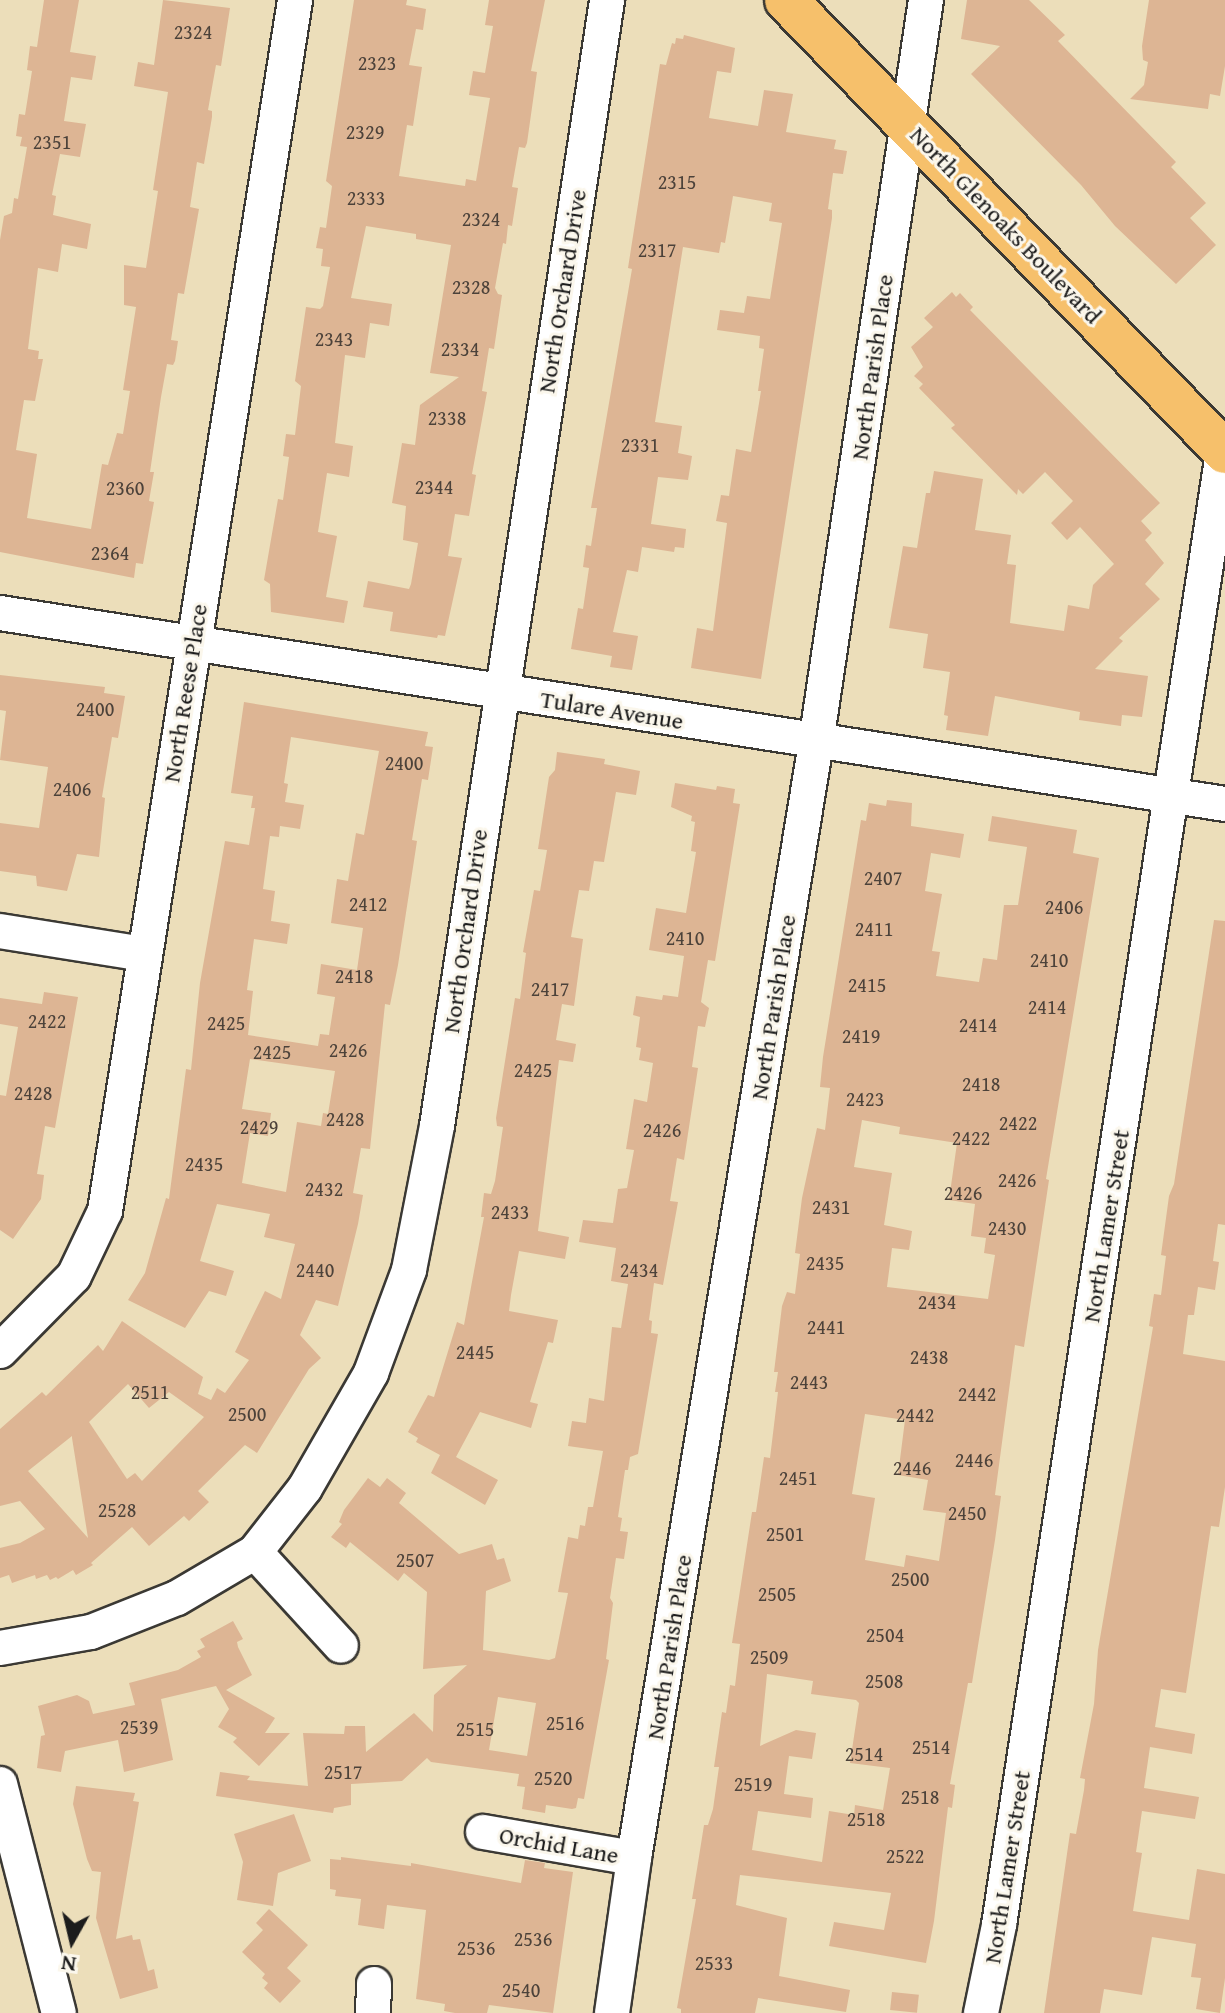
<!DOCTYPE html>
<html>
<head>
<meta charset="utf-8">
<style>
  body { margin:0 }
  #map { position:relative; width:1225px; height:2013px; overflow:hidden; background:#ecdeba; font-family:"Gentium Book Plus",serif }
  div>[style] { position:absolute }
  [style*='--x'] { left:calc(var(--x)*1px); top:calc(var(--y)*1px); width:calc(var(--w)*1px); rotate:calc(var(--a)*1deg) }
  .building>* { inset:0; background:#ddb594; transform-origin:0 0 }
  .roads { filter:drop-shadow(2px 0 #3b3934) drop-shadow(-2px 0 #3b3934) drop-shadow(0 2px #3b3934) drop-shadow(0 -2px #3b3934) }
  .minor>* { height:34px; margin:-17px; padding:0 17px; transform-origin:17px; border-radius:17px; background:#fff }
  .major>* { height:42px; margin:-21px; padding:0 21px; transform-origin:21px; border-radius:21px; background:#f6c06b }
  span { translate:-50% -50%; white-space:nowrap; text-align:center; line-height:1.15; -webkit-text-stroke:6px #fbf7ec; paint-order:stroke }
  .number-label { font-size:20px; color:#4c423a }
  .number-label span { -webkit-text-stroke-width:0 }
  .street-label { font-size:24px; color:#1c1c1c }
  .north { position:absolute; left:32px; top:1901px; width:80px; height:80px; -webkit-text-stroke:6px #fbf7ec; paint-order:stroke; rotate:188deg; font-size:22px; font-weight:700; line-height:32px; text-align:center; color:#1c1c1c }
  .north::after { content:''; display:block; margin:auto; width:28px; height:36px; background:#1c1c1c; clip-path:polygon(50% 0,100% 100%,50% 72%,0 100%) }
</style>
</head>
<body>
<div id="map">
  <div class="building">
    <div style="clip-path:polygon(44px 0,79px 0,70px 52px,96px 56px,92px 80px,71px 77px,64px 121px,86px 124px,80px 157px,60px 154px,52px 195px,56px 196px,53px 215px,91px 224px,87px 249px,62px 244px,58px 272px,38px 268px,28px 349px,39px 351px,38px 359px,43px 359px,35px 401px,24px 400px,16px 450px,37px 454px,27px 518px,91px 529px,102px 464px,108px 465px,117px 433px,123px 434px,130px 391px,123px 390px,136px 307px,124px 305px,124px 265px,146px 268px,158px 191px,153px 190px,168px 92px,134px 86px,138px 62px,154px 65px,163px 0,230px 8px,221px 66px,216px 65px,208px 110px,212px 111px,212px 117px,204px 164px,197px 162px,190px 207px,199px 209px,184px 294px,178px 293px,171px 340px,178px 341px,175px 361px,173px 365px,167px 364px,161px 397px,150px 472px,154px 472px,149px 501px,154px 502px,143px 564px,136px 563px,134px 578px,0 552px,0 240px,4px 216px,12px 213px,14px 198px,18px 199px,27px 147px,20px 146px,22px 137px,16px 136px,19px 114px,25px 115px,32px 71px,27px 70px,30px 46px,37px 47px)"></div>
    <div style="clip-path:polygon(354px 0,407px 0,406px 5px,426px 9px,423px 30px,416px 29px,409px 65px,422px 67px,413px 126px,407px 125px,399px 176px,465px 186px,466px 179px,476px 181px,490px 98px,469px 95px,473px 71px,485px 73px,493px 26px,485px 25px,489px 0,545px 0,531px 71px,537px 72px,527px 143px,525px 148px,519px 147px,512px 187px,518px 188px,512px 226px,508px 225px,506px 244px,503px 243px,495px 288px,498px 294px,502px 295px,494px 349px,489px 348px,482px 391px,487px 392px,472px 474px,476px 475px,469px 516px,455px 514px,448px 556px,462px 558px,445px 636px,438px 635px,437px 638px,390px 631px,393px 612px,363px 607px,368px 581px,409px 589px,411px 584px,418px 543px,403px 540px,406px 506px,392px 503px,402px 443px,415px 445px,420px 405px,459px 377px,430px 373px,451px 245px,416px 239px,416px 234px,366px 226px,351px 298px,392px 304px,389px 326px,370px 323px,365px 358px,345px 355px,335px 443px,353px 446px,349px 477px,327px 473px,318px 532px,337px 536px,326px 597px,348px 601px,344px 623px,271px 612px,270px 584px,264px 580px,278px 499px,283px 500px,289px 457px,283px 456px,286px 434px,295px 435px,301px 386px,295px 381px,306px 307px,320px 309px,323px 306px,330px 267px,321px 266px,323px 249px,316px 248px,320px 227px,326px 228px,332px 186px,326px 181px)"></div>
    <div style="clip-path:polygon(967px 0,1029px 0,1065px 35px,1058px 41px,1176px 162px,1171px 167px,1206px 203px,1190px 218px,1216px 245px,1176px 284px,1115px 226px,1081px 185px,971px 74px,1000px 46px,961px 39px)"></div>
    <div style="clip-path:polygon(1149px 0,1225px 0,1225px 66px,1220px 96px,1210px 94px,1208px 109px,1130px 99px,1144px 85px,1148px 62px,1143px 60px,1142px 46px)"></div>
    <div style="clip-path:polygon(684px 35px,735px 48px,731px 73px,717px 71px,709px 118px,758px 126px,764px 90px,793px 94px,786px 132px,836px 140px,834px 149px,847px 151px,843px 174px,833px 173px,828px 209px,832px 210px,832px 218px,761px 679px,691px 668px,697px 628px,713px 631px,727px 523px,716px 521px,721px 495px,729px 496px,736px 449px,751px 452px,761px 391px,758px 391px,764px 349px,759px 348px,760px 336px,717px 330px,720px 310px,744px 313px,747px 296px,770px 299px,782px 223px,769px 221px,772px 203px,733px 196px,725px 243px,721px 242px,719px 253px,683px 247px,655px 422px,682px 426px,678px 453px,692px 456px,688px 480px,658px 477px,651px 524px,686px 529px,684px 548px,675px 547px,674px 552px,642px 547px,638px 572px,627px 570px,613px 632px,638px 636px,632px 670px,610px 667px,612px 656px,571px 649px,578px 608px,583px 609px,589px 568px,583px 567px,586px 545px,591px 546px,597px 508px,591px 508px,632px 269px,628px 268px,660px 64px,666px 65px,672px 43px,675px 44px,676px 38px,683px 39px)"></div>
    <div style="clip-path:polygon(952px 292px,956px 297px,960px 293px,973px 307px,970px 310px,1160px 503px,1141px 521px,1152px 533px,1145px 540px,1164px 563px,1145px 584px,1160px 599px,1119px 638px,1123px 641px,1095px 669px,1148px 676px,1142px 717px,1122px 715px,1121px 726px,1079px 720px,1080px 712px,995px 696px,988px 736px,946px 730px,948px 716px,944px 715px,950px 672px,923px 668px,928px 634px,889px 628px,903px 546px,917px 548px,926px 493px,930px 493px,934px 471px,983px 479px,975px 530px,1011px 535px,1007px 564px,1016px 565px,1010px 623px,1064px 631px,1068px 605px,1089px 609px,1093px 585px,1114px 564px,1080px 527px,1067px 540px,1051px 523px,1073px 501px,1045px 472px,1023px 494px,1018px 489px,1017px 495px,951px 428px,955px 425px,919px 388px,923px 384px,914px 376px,923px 367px,911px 347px,933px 327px,924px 318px)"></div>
    <div style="clip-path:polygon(0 675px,105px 687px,104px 693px,125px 696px,118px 738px,112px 737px,102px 797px,105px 798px,99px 857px,77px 854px,67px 891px,37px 886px,36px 876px,0 871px,0 823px,39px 828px,48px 767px,0 760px,6px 711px,0 710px)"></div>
    <div style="clip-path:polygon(evenodd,244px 702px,428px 732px,425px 746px,433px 747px,428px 780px,422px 779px,412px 840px,417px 841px,398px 965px,390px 1005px,385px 1004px,370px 1149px,361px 1148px,353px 1193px,363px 1195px,358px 1224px,338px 1306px,316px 1300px,300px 1335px,321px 1358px,309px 1369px,257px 1453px,245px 1445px,198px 1491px,209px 1502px,189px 1521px,184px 1516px,149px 1546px,132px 1527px,91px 1563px,93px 1565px,76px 1575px,73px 1570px,58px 1579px,56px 1577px,50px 1580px,47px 1575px,36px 1579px,35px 1575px,12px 1583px,9px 1575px,0 1578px,0 1548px,20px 1543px,45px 1529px,20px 1501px,0 1506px,0 1429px,42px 1392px,46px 1396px,98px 1345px,103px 1351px,122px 1321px,203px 1377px,198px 1394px,211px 1400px,217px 1388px,225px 1393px,249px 1360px,235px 1352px,265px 1291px,281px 1299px,295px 1244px,264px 1237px,270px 1214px,217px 1204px,200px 1261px,234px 1271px,226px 1296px,209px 1291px,185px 1328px,128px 1300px,145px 1273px,166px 1198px,169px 1199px,186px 1069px,191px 1070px,200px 983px,225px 841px,249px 845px,255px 808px,251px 808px,253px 796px,231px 793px,244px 702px,291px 737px,379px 751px,364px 835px,356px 833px,348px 881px,337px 879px,331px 923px,363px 928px,357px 970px,321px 964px,317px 994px,335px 997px,329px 1035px,320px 1034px,318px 1046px,248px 1035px,253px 991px,247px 990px,254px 939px,287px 944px,290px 924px,271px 921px,275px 891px,263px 889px,270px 836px,279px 837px,280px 826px,300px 829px,304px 805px,285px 802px,288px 784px,284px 783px,291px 737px,244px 702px,250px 1059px,335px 1071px,328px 1114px,323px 1113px,321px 1126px,297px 1122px,286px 1192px,242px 1183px,250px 1133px,268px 1136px,271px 1113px,242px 1109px,250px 1059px,244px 702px,128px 1384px,149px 1408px,169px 1392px,204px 1417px,142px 1481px,135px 1473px,127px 1479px,89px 1422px,128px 1384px,244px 702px,72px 1436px,72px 1438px,88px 1538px,28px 1471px,72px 1436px)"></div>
    <div style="clip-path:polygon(557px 752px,605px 759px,604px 764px,640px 771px,636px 795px,616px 792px,604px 862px,594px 861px,589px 891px,579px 890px,571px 937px,583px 939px,574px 1006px,562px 1004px,556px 1040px,576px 1044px,573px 1062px,559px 1060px,538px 1231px,569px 1237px,565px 1259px,519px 1251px,511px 1295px,509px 1311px,558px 1320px,553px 1343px,548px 1342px,530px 1402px,538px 1404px,531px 1428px,480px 1412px,456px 1457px,498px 1480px,485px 1505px,431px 1473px,440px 1455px,416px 1442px,418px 1438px,408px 1432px,428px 1395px,434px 1397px,457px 1322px,464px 1325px,484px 1217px,481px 1217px,484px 1193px,491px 1194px,495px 1181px,503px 1127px,497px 1126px,496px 1118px,515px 998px,520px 999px,526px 953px,523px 952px,534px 890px,540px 891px,547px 850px,538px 849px,549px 777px,555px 770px)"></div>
    <div style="clip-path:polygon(evenodd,675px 783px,716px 790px,717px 786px,735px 789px,733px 803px,740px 804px,715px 961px,708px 960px,701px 1002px,709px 1008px,705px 1027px,698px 1026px,692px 1067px,698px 1068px,684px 1160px,677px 1158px,670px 1201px,678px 1202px,663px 1285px,654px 1283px,649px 1320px,652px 1321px,651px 1333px,658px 1334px,638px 1454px,630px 1457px,628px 1470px,625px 1470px,618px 1517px,622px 1518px,620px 1531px,628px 1532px,624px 1559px,616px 1558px,610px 1598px,613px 1603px,606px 1659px,609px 1660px,584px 1799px,578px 1798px,576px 1808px,572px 1809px,546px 1805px,545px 1813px,522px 1809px,525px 1787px,517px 1786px,519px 1774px,431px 1762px,427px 1758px,402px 1781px,351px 1784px,351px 1805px,334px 1808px,333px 1813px,216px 1796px,220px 1772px,250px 1776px,247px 1780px,308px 1786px,303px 1733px,344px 1734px,345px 1726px,365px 1726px,366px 1752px,414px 1713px,433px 1732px,434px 1695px,467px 1665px,423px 1669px,427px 1592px,404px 1573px,398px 1581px,350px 1542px,346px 1548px,331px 1537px,342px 1524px,339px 1522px,344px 1510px,368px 1478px,380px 1487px,387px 1478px,406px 1493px,399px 1503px,459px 1554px,492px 1544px,497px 1560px,504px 1558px,511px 1581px,486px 1591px,483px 1650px,549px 1660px,555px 1658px,568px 1593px,558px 1592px,568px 1537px,578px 1539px,580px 1525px,585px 1526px,588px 1507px,593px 1507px,603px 1451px,568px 1446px,572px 1421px,586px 1423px,589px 1398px,604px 1401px,612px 1327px,621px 1328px,628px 1284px,611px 1281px,616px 1248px,579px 1242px,583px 1220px,613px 1223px,618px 1189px,627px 1188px,634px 1150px,626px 1149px,634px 1099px,647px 1102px,653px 1063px,639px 1060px,641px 1048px,636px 1047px,640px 1017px,633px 1015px,636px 996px,662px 1000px,663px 995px,678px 997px,684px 956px,649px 950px,656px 908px,686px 913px,696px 852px,691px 851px,695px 822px,691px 821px,692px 816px,671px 807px,675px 783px,498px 1697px,536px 1703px,527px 1756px,489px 1750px,498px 1697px)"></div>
    <div style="clip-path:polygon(evenodd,887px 800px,912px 803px,911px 826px,964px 834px,960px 858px,931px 853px,925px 891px,942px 894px,932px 951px,940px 952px,936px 976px,979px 982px,983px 958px,997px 960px,1004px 905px,1018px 905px,1027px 847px,988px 841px,992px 816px,1077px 830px,1073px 853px,1099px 858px,1046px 1179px,1049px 1180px,1024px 1347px,1015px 1345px,995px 1495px,1001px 1496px,995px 1540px,972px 1683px,968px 1683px,950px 1784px,955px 1785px,952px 1808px,948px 1807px,934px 1921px,926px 1963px,829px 1946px,834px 1922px,884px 1930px,891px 1893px,740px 1875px,736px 1905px,787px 1918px,779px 1976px,850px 1990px,846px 2012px,758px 1998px,755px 2013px,681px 2013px,681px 2009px,677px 2008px,696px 1899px,692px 1899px,697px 1869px,704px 1825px,708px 1825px,713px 1809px,719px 1767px,714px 1767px,722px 1712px,726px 1713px,730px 1685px,735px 1686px,740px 1644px,732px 1643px,752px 1512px,756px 1512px,764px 1457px,770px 1458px,778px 1392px,775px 1392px,778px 1372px,774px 1372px,782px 1306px,787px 1292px,795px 1294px,800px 1254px,795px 1253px,802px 1198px,817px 1128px,825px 1130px,830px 1088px,820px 1087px,823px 1057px,861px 820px,866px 821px,869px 803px,886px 806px,887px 800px,862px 1120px,900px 1127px,899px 1134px,957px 1143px,949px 1200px,975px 1204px,971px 1236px,986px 1238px,984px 1253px,995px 1255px,988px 1299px,887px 1287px,892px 1248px,909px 1250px,912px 1231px,884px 1225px,892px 1173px,854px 1167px,862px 1120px,887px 800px,865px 1414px,905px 1420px,898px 1475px,928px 1480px,923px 1510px,946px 1513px,939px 1561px,906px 1555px,904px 1567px,865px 1560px,875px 1498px,852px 1494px,865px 1414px,887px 800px,767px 1674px,813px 1681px,811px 1694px,856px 1700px,859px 1703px,850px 1763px,890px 1768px,883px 1810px,855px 1805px,854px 1815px,829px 1811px,822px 1862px,752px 1850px,758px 1811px,811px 1818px,813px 1798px,784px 1794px,789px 1756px,812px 1759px,816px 1733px,796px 1730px,760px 1746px,767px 1674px)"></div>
    <div style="clip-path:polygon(1214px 920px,1225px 921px,1225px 1225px,1218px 1224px,1213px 1261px,1219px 1262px,1215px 1290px,1198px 1287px,1194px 1315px,1188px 1315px,1183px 1354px,1225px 1361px,1225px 1487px,1219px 1527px,1211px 1526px,1186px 1693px,1161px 1689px,1155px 1727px,1195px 1734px,1192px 1754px,1150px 1747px,1144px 1788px,1199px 1797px,1195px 1819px,1142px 1811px,1136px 1852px,1142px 1853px,1133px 1911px,1189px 1920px,1197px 1869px,1225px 1874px,1225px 1978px,1220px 2013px,1196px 2009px,1201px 1978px,1191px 1977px,1196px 1944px,1152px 1937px,1142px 1995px,1104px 1989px,1100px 2013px,1044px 2013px,1070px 1833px,1076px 1834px,1084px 1790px,1085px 1779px,1080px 1778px,1094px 1704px,1098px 1650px,1153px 1327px,1149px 1326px,1154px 1294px,1161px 1295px,1166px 1256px,1161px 1255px,1169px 1196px,1174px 1184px)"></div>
    <div style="clip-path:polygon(44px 992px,78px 997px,55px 1128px,45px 1126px,37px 1174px,44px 1175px,41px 1199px,13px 1239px,0 1230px,0 1095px,6px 1096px,18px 1027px,0 1024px,0 998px,42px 1004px)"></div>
    <div style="clip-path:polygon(233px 1621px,243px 1639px,237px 1642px,238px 1647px,252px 1675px,226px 1690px,275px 1718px,265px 1733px,290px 1733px,259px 1766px,233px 1742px,237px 1738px,218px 1727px,229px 1709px,216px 1686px,161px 1699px,173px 1760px,124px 1772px,118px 1740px,65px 1751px,61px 1772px,37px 1768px,41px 1736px,45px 1735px,38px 1706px,77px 1695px,89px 1701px,93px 1714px,135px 1705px,129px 1683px,178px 1670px,201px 1657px,197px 1651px,205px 1647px,200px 1639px)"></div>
    <div style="clip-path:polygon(76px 1786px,135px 1793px,133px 1801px,139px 1802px,116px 1939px,132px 1935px,133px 1940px,140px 1939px,148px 1971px,154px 1969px,158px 1988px,120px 1999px,96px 1918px,101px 1872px,92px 1871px,87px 1859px,73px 1804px)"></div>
    <div style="clip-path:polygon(294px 1814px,311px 1861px,278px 1873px,273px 1906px,237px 1900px,243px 1862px,234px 1834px)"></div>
    <div style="clip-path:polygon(341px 1857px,411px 1866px,411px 1863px,521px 1883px,525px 1860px,545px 1863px,544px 1868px,573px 1872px,553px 2013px,489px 2005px,487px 2013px,455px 2013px,444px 2011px,445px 2004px,416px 1999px,426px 1910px,387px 1905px,384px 1929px,358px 1925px,361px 1899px,335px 1896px,336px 1890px,330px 1889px,330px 1859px,341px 1860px)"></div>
    <div style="clip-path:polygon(269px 1909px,308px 1945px,287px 1968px,301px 1981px,280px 2003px,264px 1988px,268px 1983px,262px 1978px,265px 1974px,242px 1952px,263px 1930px,256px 1923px)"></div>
    <div style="left:892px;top:1992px;width:27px;height:18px;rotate:6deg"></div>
  </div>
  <div class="roads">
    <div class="minor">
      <div style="--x:0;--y:613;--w:1240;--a:8.86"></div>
      <div style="--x:0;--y:931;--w:146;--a:9.1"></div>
      <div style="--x:0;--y:1351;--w:105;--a:-45.4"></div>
      <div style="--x:74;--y:1276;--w:72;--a:-64.5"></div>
      <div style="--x:105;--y:1211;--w:1226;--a:-81.08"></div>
      <div style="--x:255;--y:1552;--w:127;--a:47.5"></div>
      <div style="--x:0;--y:1648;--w:92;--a:-10"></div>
      <div style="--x:91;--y:1632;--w:92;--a:-21.6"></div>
      <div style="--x:177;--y:1598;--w:91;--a:-30.5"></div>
      <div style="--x:255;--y:1552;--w:81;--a:-52"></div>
      <div style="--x:305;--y:1488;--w:133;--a:-60.1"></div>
      <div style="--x:371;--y:1373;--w:110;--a:-69.7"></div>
      <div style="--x:409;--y:1270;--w:147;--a:-79"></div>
      <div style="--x:437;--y:1126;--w:1139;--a:-81.41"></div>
      <div style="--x:0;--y:1784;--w:236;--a:75.6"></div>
      <div style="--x:483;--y:1832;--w:153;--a:9.8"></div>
      <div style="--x:373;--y:2013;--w:29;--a:-88"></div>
      <div style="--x:612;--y:2013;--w:157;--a:-81.9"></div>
      <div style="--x:634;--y:1858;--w:1130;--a:-80.73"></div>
      <div style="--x:816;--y:743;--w:751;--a:-81.58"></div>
      <div style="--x:981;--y:2013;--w:90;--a:-78.4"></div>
      <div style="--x:999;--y:1925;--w:1503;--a:-81.35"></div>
    </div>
    <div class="major">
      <div style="--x:786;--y:0;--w:630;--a:45.84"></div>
    </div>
  </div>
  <div class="number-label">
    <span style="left:193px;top:31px">2324</span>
    <span style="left:377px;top:62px">2323</span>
    <span style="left:365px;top:131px">2329</span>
    <span style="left:52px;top:141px">2351</span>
    <span style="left:677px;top:181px">2315</span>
    <span style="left:366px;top:197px">2333</span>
    <span style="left:481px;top:218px">2324</span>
    <span style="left:657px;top:249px">2317</span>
    <span style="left:471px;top:286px">2328</span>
    <span style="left:334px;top:338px">2343</span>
    <span style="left:460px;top:348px">2334</span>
    <span style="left:447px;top:417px">2338</span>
    <span style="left:640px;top:444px">2331</span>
    <span style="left:434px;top:486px">2344</span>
    <span style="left:125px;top:487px">2360</span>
    <span style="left:110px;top:552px">2364</span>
    <span style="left:95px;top:708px">2400</span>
    <span style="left:404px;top:762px">2400</span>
    <span style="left:72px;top:788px">2406</span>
    <span style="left:883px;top:877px">2407</span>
    <span style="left:368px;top:903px">2412</span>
    <span style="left:1064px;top:906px">2406</span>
    <span style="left:874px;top:928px">2411</span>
    <span style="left:685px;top:937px">2410</span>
    <span style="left:1049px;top:959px">2410</span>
    <span style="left:354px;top:975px">2418</span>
    <span style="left:867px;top:984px">2415</span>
    <span style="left:550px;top:988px">2417</span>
    <span style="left:1047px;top:1006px">2414</span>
    <span style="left:47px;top:1020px">2422</span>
    <span style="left:226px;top:1022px">2425</span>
    <span style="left:978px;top:1024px">2414</span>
    <span style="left:861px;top:1035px">2419</span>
    <span style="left:348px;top:1049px">2426</span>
    <span style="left:272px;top:1051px">2425</span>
    <span style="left:533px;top:1069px">2425</span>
    <span style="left:981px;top:1083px">2418</span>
    <span style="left:33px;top:1092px">2428</span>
    <span style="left:865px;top:1098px">2423</span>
    <span style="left:345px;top:1118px">2428</span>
    <span style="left:1018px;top:1122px">2422</span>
    <span style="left:259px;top:1126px">2429</span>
    <span style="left:662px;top:1129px">2426</span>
    <span style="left:971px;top:1137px">2422</span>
    <span style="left:204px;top:1163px">2435</span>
    <span style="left:1017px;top:1179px">2426</span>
    <span style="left:324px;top:1188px">2432</span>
    <span style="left:963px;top:1192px">2426</span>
    <span style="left:831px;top:1206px">2431</span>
    <span style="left:510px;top:1211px">2433</span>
    <span style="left:1007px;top:1227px">2430</span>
    <span style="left:825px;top:1262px">2435</span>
    <span style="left:315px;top:1269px">2440</span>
    <span style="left:639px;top:1269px">2434</span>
    <span style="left:937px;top:1301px">2434</span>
    <span style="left:826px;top:1326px">2441</span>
    <span style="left:475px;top:1351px">2445</span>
    <span style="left:929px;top:1356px">2438</span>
    <span style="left:809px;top:1381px">2443</span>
    <span style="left:150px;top:1391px">2511</span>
    <span style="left:977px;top:1393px">2442</span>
    <span style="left:247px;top:1413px">2500</span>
    <span style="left:915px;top:1414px">2442</span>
    <span style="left:974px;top:1459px">2446</span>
    <span style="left:912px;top:1467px">2446</span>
    <span style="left:798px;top:1477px">2451</span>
    <span style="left:117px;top:1509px">2528</span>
    <span style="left:967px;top:1512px">2450</span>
    <span style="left:785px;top:1533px">2501</span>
    <span style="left:415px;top:1559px">2507</span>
    <span style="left:910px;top:1578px">2500</span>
    <span style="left:777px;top:1593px">2505</span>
    <span style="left:885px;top:1634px">2504</span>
    <span style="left:769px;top:1656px">2509</span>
    <span style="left:884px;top:1680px">2508</span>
    <span style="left:565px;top:1722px">2516</span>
    <span style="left:139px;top:1726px">2539</span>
    <span style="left:475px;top:1728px">2515</span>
    <span style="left:931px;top:1746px">2514</span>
    <span style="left:864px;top:1753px">2514</span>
    <span style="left:343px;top:1771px">2517</span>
    <span style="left:553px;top:1777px">2520</span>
    <span style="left:753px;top:1783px">2519</span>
    <span style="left:920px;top:1796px">2518</span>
    <span style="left:866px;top:1818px">2518</span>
    <span style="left:905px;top:1855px">2522</span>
    <span style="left:533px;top:1938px">2536</span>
    <span style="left:476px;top:1947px">2536</span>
    <span style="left:714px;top:1962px">2533</span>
    <span style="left:521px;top:1989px">2540</span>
  </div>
  <div class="street-label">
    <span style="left:1006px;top:225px;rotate:46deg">North Glenoaks Boulevard</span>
    <span style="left:562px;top:291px;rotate:-81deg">North Orchard Drive</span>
    <span style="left:872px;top:367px;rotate:-82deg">North Parish Place</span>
    <span style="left:185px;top:693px;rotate:-81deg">North Reese Place</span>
    <span style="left:612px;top:710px;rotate:9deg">Tulare Avenue</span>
    <span style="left:465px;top:931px;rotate:-82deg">North Orchard Drive</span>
    <span style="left:773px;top:1007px;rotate:-81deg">North Parish Place</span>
    <span style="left:1106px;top:1226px;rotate:-81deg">North Lamer Street</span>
    <span style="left:669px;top:1647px;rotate:-81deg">North Parish Place</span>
    <span style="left:559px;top:1845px;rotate:10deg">Orchid Lane</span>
    <span style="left:1007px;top:1867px;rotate:-81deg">North Lamer Street</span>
  </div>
  <div class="north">N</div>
</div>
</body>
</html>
